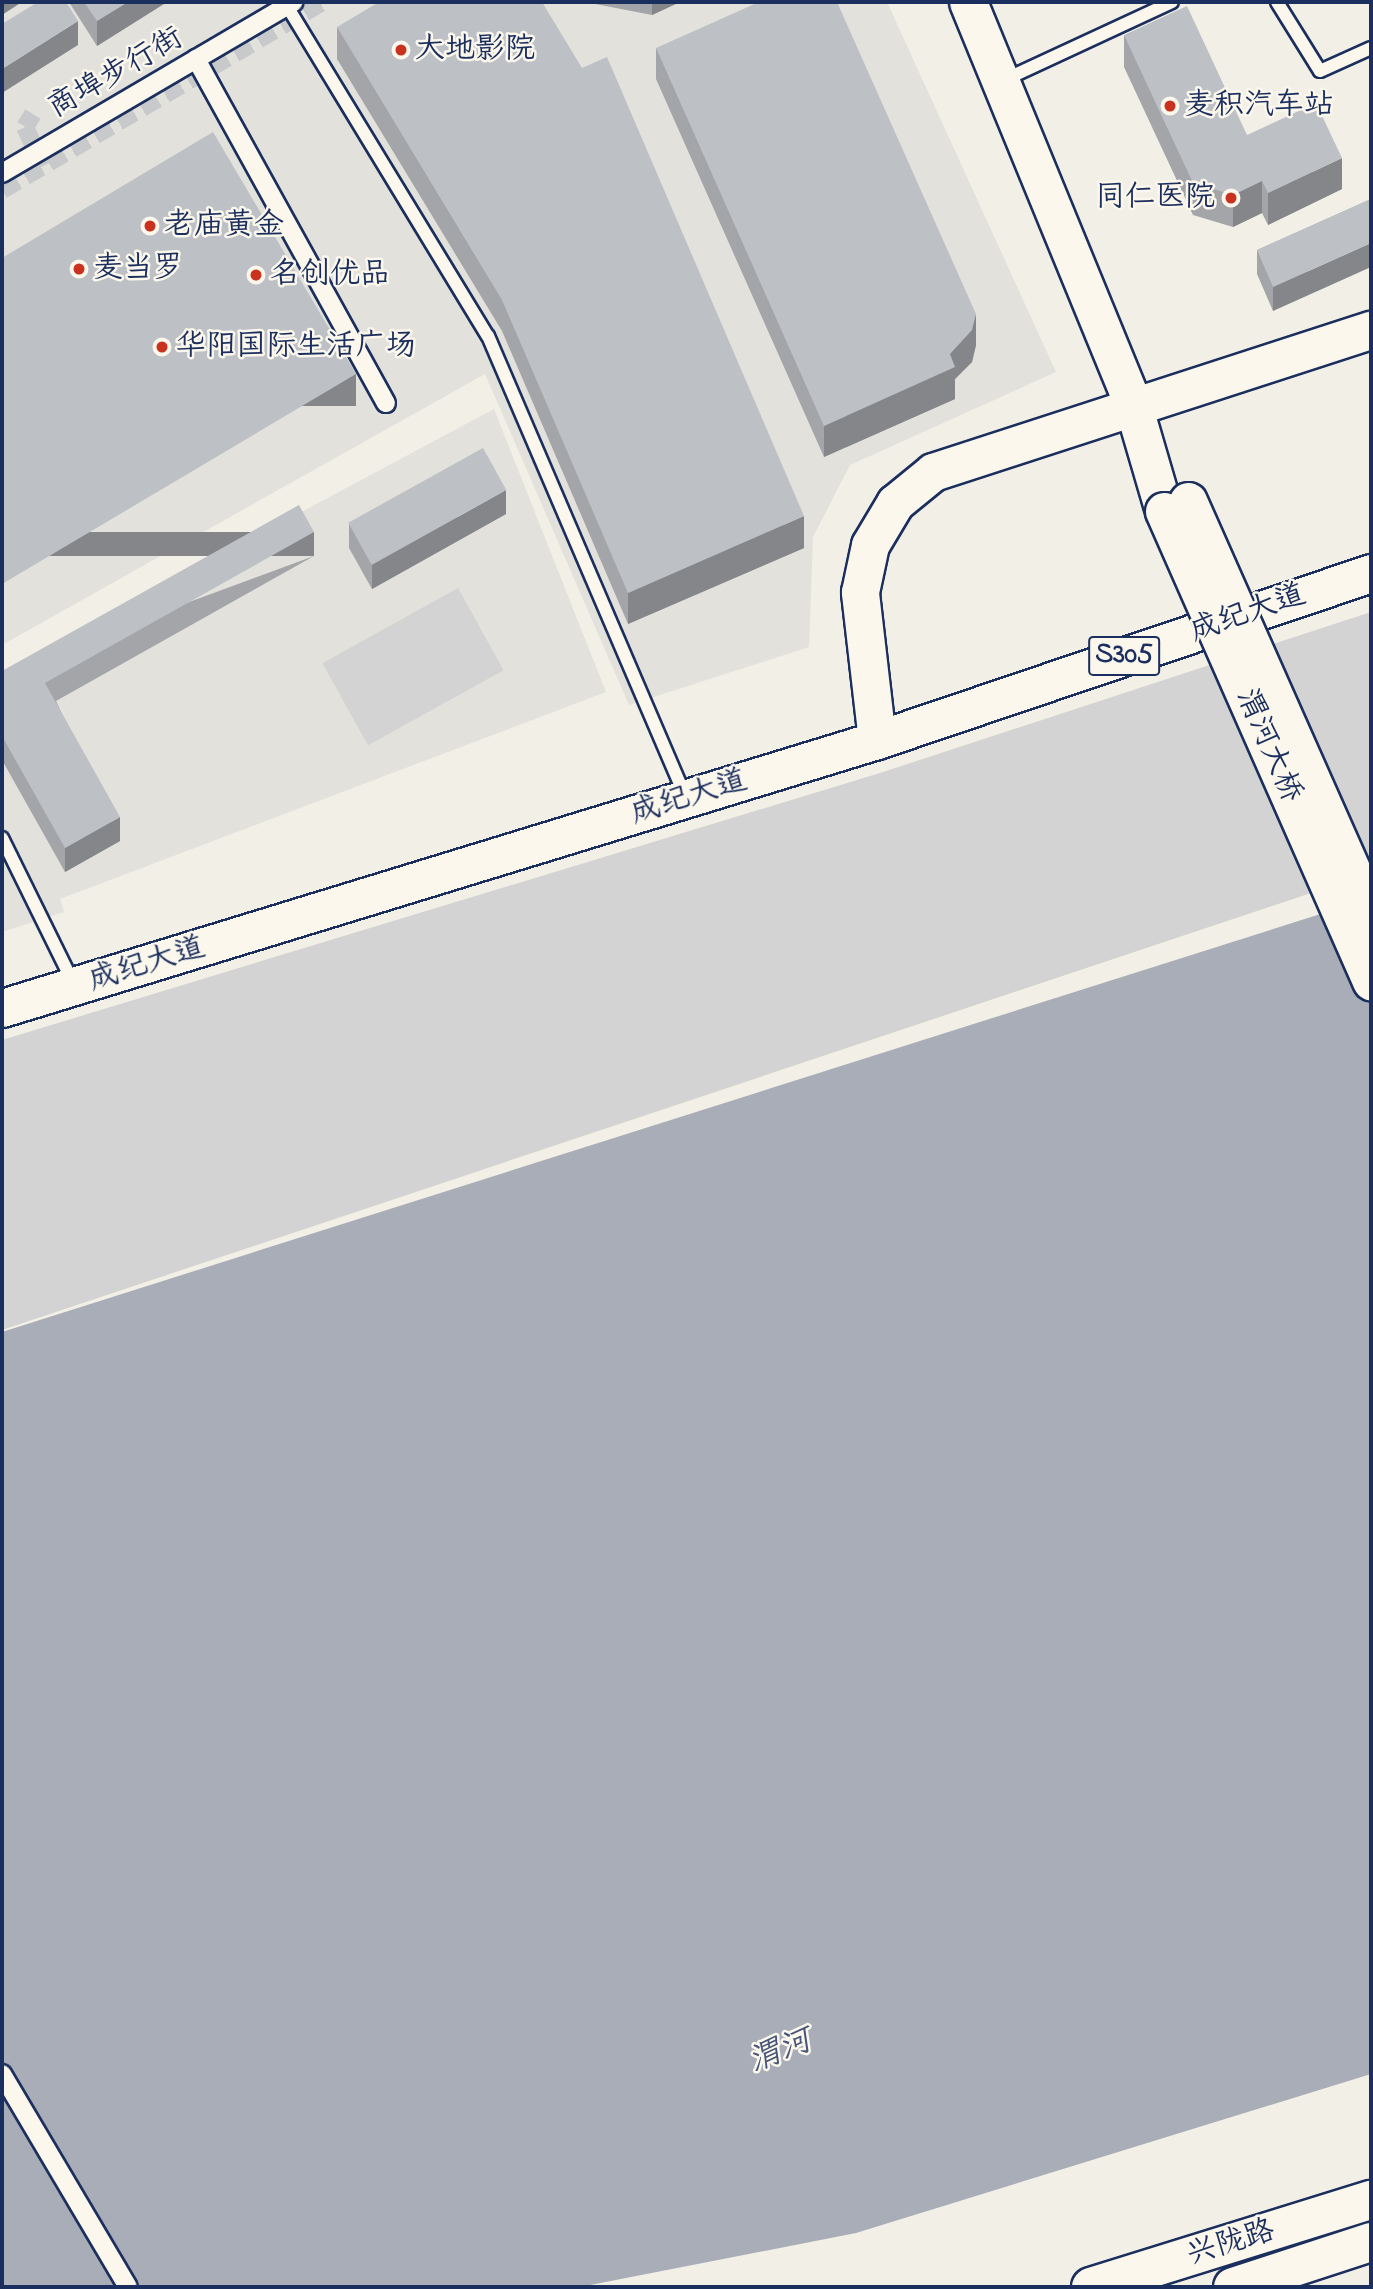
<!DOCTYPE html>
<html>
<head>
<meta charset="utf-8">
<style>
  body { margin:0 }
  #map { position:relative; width:1373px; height:2289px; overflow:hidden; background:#f2efe6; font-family:"Indie Flower","LXGW WenKai TC",sans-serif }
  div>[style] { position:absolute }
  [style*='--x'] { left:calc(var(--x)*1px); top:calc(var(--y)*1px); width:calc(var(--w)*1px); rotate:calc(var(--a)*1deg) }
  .built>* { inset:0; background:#e2e1dc }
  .green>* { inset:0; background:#d2d3d2; transform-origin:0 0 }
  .water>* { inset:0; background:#a9adb7 }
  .pedestrian-tunnel>* { height:18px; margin-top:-9px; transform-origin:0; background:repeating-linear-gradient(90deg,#c7c9cb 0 18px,transparent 0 27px) }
  .roads { filter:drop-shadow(2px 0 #1b2f5e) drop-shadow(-2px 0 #1b2f5e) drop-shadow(0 2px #1b2f5e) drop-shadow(0 -2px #1b2f5e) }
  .service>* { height:12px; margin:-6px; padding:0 6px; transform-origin:6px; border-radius:6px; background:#fbf7ec }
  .pedestrian>* { height:18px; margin:-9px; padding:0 9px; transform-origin:9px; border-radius:9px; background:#fbf7ec }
  .primary>* { height:37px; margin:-18.5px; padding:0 18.5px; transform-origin:18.5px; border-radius:18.5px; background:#fbf7ec }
  .trunk>* { height:38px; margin:-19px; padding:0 19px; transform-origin:19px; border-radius:19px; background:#fbf7ec }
  .bridges { filter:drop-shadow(2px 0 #1b2f5e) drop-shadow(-2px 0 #1b2f5e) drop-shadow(0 2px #1b2f5e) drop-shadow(0 -2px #1b2f5e) }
  .primary-bridge>* { height:37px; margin:-18.5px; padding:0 18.5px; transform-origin:18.5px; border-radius:18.5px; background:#fbf7ec }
  .wall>* { inset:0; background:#a3a5a9 }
  .shaded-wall>* { inset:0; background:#848689; transform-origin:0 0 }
  .building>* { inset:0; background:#bdc0c4; transform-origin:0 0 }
  .dots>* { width:19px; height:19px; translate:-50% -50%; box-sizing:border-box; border:4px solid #fbf7ec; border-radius:50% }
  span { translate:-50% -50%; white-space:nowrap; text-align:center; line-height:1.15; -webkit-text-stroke:5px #fbf7ec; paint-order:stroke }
  .shield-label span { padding:2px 5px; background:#fbf7ec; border:2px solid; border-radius:5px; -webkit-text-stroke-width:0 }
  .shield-label { font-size:28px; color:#1b2f5e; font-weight:700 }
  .poi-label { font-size:30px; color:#1b2f5e }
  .left { translate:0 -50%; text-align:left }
  .right { translate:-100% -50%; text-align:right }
  .street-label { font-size:30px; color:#1b2f5e }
  .water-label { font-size:32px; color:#465579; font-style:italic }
  .frame { position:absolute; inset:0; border:4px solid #1b2f5e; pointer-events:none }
</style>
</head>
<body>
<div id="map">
  <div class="built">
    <div style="clip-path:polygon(2px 2px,887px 2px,1056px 372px,850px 465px,813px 537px,809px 647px,629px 705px,485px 374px,2px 645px)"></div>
    <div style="clip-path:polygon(494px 409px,606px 692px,60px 899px,64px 912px,2px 932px,2px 672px)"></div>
  </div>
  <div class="green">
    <div style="left:458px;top:588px;width:94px;height:155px;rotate:61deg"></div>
    <div style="clip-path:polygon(1371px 612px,1371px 873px,2px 1330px,2px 1040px,880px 773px)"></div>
  </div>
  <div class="water">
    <div style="clip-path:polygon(1371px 898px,1371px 2074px,856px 2233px,580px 2287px,2px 2287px,2px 1332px)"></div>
  </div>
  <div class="pedestrian-tunnel">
    <div style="--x:33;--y:114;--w:15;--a:122"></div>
    <div style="--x:25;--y:127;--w:43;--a:65.2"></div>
    <div style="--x:2;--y:190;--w:372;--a:-30.4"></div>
  </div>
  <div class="roads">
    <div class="service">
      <div style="--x:1277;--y:2;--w:81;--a:58.1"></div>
      <div style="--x:1320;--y:71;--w:56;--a:-24.3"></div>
      <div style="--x:287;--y:6;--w:386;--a:58.7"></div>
      <div style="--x:488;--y:336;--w:499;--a:66.8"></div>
      <div style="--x:1004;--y:80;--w:185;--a:-24.9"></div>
      <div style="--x:2;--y:838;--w:161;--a:63.8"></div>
    </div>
    <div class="pedestrian">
      <div style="--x:196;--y:59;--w:393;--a:61.1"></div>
      <div style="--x:2;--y:173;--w:338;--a:-30.4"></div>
      <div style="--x:2;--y:2074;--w:247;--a:59.4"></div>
    </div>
    <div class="primary">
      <div style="--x:968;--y:2;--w:435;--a:67.7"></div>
      <div style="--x:1133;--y:405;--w:110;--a:73.7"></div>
      <div style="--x:877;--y:740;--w:149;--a:-96.6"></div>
      <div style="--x:860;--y:592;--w:48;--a:-78"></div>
      <div style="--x:870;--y:545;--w:49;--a:-59.2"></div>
      <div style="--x:895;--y:503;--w:49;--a:-39.2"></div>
      <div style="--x:933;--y:472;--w:460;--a:-18"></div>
      <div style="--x:2;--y:1008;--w:915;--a:-17.03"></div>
      <div style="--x:877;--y:740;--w:521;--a:-18.68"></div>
    </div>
    <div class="trunk">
      <div style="--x:1091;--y:2287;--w:293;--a:-17.3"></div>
      <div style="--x:1233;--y:2287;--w:145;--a:-18.1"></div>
    </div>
  </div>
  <div class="bridges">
    <div class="primary-bridge">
      <div style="--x:1188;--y:501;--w:451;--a:66.1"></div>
      <div style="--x:1164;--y:511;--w:514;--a:66.23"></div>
    </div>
  </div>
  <div class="wall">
    <div style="clip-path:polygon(69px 2px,167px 2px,97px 46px)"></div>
    <div style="clip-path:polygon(585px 2px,680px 2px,652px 15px)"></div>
    <div style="clip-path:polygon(337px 27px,804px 548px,628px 624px,502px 331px,337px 59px)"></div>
    <div style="clip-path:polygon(1124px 35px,1247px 135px,1342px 189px,1268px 225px,1262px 213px,1233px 227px,1193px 215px,1124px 67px)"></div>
    <div style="clip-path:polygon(656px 48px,976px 345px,972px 362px,955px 379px,955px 399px,824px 457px,656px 79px)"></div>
    <div style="clip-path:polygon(1371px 199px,1273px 311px,1257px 274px,1257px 250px)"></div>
    <div style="clip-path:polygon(506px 514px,372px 589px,349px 548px,349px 524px)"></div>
    <div style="clip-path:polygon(314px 556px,56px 701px,120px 841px,65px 872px,2px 760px,2px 671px)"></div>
  </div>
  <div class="shaded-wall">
    <div style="clip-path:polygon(2px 2px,22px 2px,2px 15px)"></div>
    <div style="clip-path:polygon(128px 2px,167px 2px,97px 46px,97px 21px)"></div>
    <div style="clip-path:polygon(652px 2px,680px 2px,652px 15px)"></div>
    <div style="clip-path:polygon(78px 21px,78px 45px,2px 93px,2px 69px)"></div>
    <div style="clip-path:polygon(1342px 158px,1342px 189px,1268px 225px,1268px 193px)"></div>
    <div style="clip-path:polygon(1262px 181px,1262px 213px,1233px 227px,1233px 195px)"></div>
    <div style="clip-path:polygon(1371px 243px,1371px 267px,1273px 311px,1273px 287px)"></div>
    <div style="clip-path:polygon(976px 314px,976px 345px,972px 362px,955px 379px,955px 399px,824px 457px,824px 426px,950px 354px)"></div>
    <div style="left:356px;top:374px;width:32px;height:412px;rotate:90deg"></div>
    <div style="clip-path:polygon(506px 490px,506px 514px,372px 589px,372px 565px)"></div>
    <div style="clip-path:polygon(804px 516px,804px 548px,628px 624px,628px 593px)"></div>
    <div style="left:314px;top:532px;width:24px;height:308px;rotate:90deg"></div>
    <div style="clip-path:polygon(120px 817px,120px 841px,65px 872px,65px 848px)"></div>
  </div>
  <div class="building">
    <div style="clip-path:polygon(38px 2px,66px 2px,78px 21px,2px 69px,2px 24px)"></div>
    <div style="clip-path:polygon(84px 2px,128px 2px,97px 21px)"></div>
    <div style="clip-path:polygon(379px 2px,542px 2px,582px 68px,607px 57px,804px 516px,628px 593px,502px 300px,337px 27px)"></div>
    <div style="clip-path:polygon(759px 2px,837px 2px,976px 314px,972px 330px,950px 354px,955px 367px,824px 426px,656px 48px)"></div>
    <div style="clip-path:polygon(1187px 6px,1247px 135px,1316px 103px,1342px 158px,1268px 193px,1262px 181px,1233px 195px,1193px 183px,1124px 35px)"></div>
    <div style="clip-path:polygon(213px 132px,356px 374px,2px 584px,2px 258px)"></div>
    <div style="clip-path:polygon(1371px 199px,1371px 243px,1273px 287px,1257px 250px)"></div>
    <div style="left:483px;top:448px;width:48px;height:154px;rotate:61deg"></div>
    <div style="clip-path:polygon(299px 505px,314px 532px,45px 683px,120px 817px,65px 848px,2px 736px,2px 671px)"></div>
  </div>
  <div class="dots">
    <div style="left:401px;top:50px;background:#c8321e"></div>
    <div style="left:1170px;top:106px;background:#c8321e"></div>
    <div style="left:1231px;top:198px;background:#c8321e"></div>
    <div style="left:150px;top:226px;background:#c8321e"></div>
    <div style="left:79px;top:269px;background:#c8321e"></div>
    <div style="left:256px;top:275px;background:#c8321e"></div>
    <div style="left:162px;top:347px;background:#c8321e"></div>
  </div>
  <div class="shield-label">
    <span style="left:1124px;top:656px">S305</span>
  </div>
  <div class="poi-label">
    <span class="left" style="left:415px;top:50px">大地影院</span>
    <span class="left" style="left:1184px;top:106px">麦积汽车站</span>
    <span class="right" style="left:1215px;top:198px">同仁医院</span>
    <span class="left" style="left:164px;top:226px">老庙黄金</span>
    <span class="left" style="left:93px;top:269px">麦当罗</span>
    <span class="left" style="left:270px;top:275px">名创优品</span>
    <span class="left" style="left:176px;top:347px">华阳国际生活广场</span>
  </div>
  <div class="street-label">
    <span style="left:116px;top:74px;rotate:-30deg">商埠步行街</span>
    <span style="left:1248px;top:614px;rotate:-19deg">成纪大道</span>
    <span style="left:1268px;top:746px;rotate:66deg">渭河大桥</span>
    <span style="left:689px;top:798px;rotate:-17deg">成纪大道</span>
    <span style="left:147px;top:965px;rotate:-17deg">成纪大道</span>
    <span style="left:1231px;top:2244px;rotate:-17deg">兴陇路</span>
  </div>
  <div class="water-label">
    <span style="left:781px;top:2053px;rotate:-22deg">渭河</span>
  </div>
  <div class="frame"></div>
</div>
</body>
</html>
